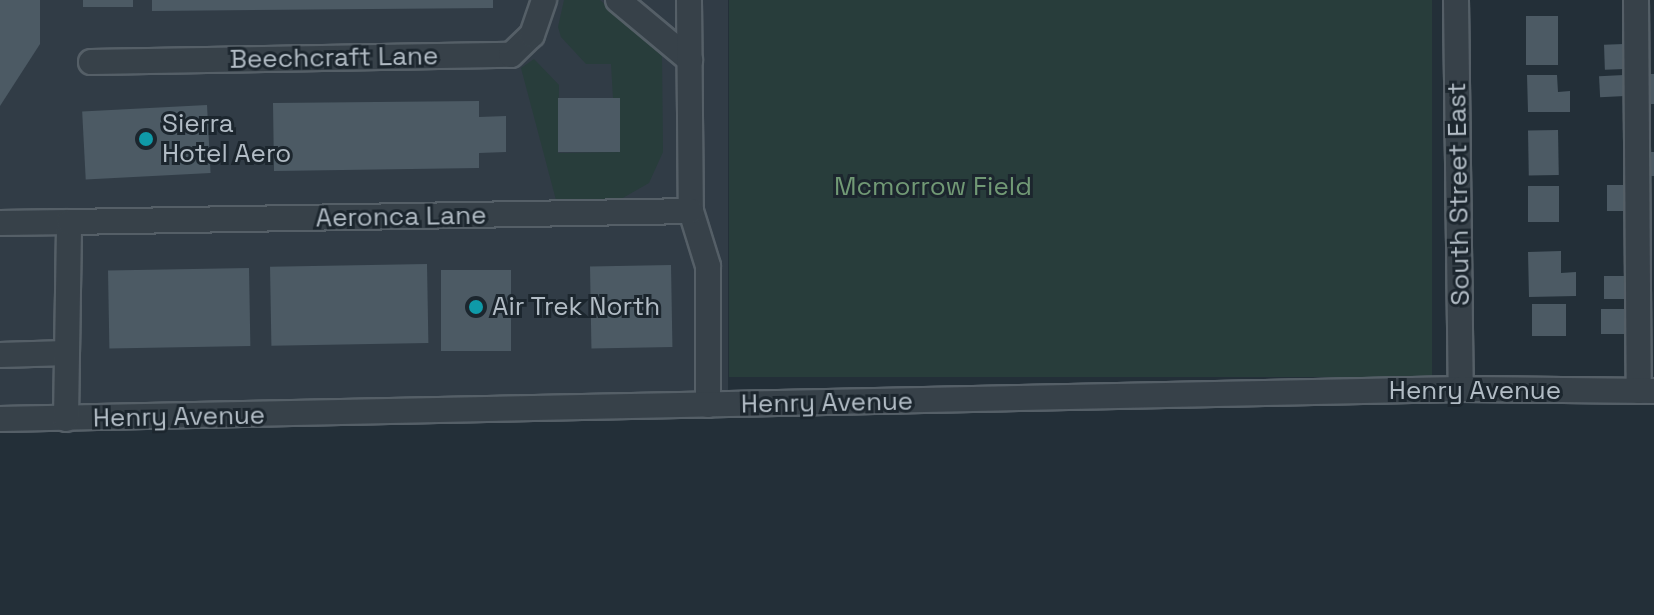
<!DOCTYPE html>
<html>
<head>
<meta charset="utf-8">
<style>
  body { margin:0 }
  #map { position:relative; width:1654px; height:615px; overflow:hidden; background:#232f38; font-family:"Space Grotesk",sans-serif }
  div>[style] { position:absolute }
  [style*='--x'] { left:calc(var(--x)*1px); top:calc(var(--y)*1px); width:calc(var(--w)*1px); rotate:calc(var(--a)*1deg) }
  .airport>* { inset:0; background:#313c46; transform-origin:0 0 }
  .green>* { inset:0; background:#283d3b; transform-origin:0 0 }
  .building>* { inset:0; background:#4c5a64; transform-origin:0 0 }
  .roads { filter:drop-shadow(2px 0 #555f67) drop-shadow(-2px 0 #555f67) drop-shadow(0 2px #555f67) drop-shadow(0 -2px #555f67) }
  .minor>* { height:24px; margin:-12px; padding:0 12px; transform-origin:12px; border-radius:12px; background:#374149 }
  .dots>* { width:22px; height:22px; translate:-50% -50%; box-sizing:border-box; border:4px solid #1c262e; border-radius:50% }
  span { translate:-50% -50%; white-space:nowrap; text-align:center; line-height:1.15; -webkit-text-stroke:6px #1c262e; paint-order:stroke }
  .street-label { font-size:26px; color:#b2bcc5 }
  .poi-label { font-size:26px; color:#b2bcc5 }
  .left { translate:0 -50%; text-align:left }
  .park-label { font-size:26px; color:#719975 }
</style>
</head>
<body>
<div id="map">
  <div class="airport">
    <div style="left:0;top:0;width:728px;height:409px"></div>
  </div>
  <div class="green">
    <div style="clip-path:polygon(564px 0,600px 0,662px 56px,663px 152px,649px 183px,621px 199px,556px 200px,521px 68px,534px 59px,559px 85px,558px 153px,620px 152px,620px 98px,613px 98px,611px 64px,586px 64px,561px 37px,558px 27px)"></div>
    <div style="left:729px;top:0;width:703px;height:377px"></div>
  </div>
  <div class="building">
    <div style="clip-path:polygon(0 0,40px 0,40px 44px,0 106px)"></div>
    <div style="left:83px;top:0;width:50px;height:7px"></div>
    <div style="clip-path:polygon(152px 0,493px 0,493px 8px,152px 11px)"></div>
    <div style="left:1526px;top:16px;width:32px;height:49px"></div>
    <div style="left:1624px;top:44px;width:25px;height:20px;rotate:88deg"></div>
    <div style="left:1649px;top:74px;width:5px;height:30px"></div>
    <div style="clip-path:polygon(1527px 75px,1557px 75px,1558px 92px,1570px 91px,1570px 112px,1528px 112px)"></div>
    <div style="left:1624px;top:75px;width:21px;height:25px;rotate:87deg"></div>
    <div style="left:620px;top:98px;width:54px;height:62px;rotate:90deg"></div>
    <div style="clip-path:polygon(479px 101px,479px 117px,506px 116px,506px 152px,479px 153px,479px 168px,274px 171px,273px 103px)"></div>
    <div style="left:207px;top:105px;width:68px;height:125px;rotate:87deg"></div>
    <div style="left:1558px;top:130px;width:45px;height:30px;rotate:89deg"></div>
    <div style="left:1650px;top:152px;width:4px;height:24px"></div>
    <div style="left:1607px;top:185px;width:19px;height:26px"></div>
    <div style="left:1559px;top:186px;width:36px;height:31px;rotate:90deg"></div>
    <div style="clip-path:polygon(1561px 251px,1561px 273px,1576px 272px,1576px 296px,1529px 297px,1528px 252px)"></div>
    <div style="left:427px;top:264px;width:79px;height:157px;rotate:89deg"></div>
    <div style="left:671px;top:265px;width:82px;height:81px;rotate:89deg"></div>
    <div style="left:249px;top:268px;width:78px;height:141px;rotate:89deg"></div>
    <div style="left:511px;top:270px;width:81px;height:70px;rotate:90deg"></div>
    <div style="left:1604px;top:276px;width:24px;height:23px"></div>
    <div style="left:1566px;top:304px;width:32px;height:34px;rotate:90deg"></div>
    <div style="left:1601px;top:309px;width:28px;height:25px"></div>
  </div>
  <div class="roads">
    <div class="minor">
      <div style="--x:618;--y:0;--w:94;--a:39.8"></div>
      <div style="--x:689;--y:0;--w:211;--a:89.5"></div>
      <div style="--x:691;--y:211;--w:58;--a:72.8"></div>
      <div style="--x:708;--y:266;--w:139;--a:90"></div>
      <div style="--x:1456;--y:0;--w:389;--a:89.3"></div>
      <div style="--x:1636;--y:0;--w:391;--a:89.6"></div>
      <div style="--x:91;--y:62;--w:420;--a:-1"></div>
      <div style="--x:511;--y:55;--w:29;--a:-44"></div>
      <div style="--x:532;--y:35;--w:37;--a:-71"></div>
      <div style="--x:0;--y:223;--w:69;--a:-0.8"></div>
      <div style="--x:0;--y:355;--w:67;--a:-1.7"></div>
      <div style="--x:0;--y:419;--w:1461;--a:-1.18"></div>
      <div style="--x:1461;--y:389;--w:193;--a:0.6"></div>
      <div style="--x:66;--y:419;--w:197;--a:-89.1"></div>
      <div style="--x:69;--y:222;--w:622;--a:-1.01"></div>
    </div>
  </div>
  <div class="dots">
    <div style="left:146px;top:139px;background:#0f9aa8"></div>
    <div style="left:476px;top:307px;background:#0f9aa8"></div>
  </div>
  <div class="street-label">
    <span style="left:334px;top:58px;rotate:-1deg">Beechcraft Lane</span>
    <span style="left:1459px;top:194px;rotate:-91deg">South Street East</span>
    <span style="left:401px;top:217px;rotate:-1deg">Aeronca Lane</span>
    <span style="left:1475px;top:391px">Henry Avenue</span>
    <span style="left:827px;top:403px;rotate:-1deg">Henry Avenue</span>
    <span style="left:179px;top:417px;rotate:-1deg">Henry Avenue</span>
  </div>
  <div class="poi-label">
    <span class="left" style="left:162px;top:139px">Sierra<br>Hotel Aero</span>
    <span class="left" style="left:492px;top:307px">Air Trek North</span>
  </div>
  <div class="park-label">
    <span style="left:933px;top:187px">Mcmorrow Field</span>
  </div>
</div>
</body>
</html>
